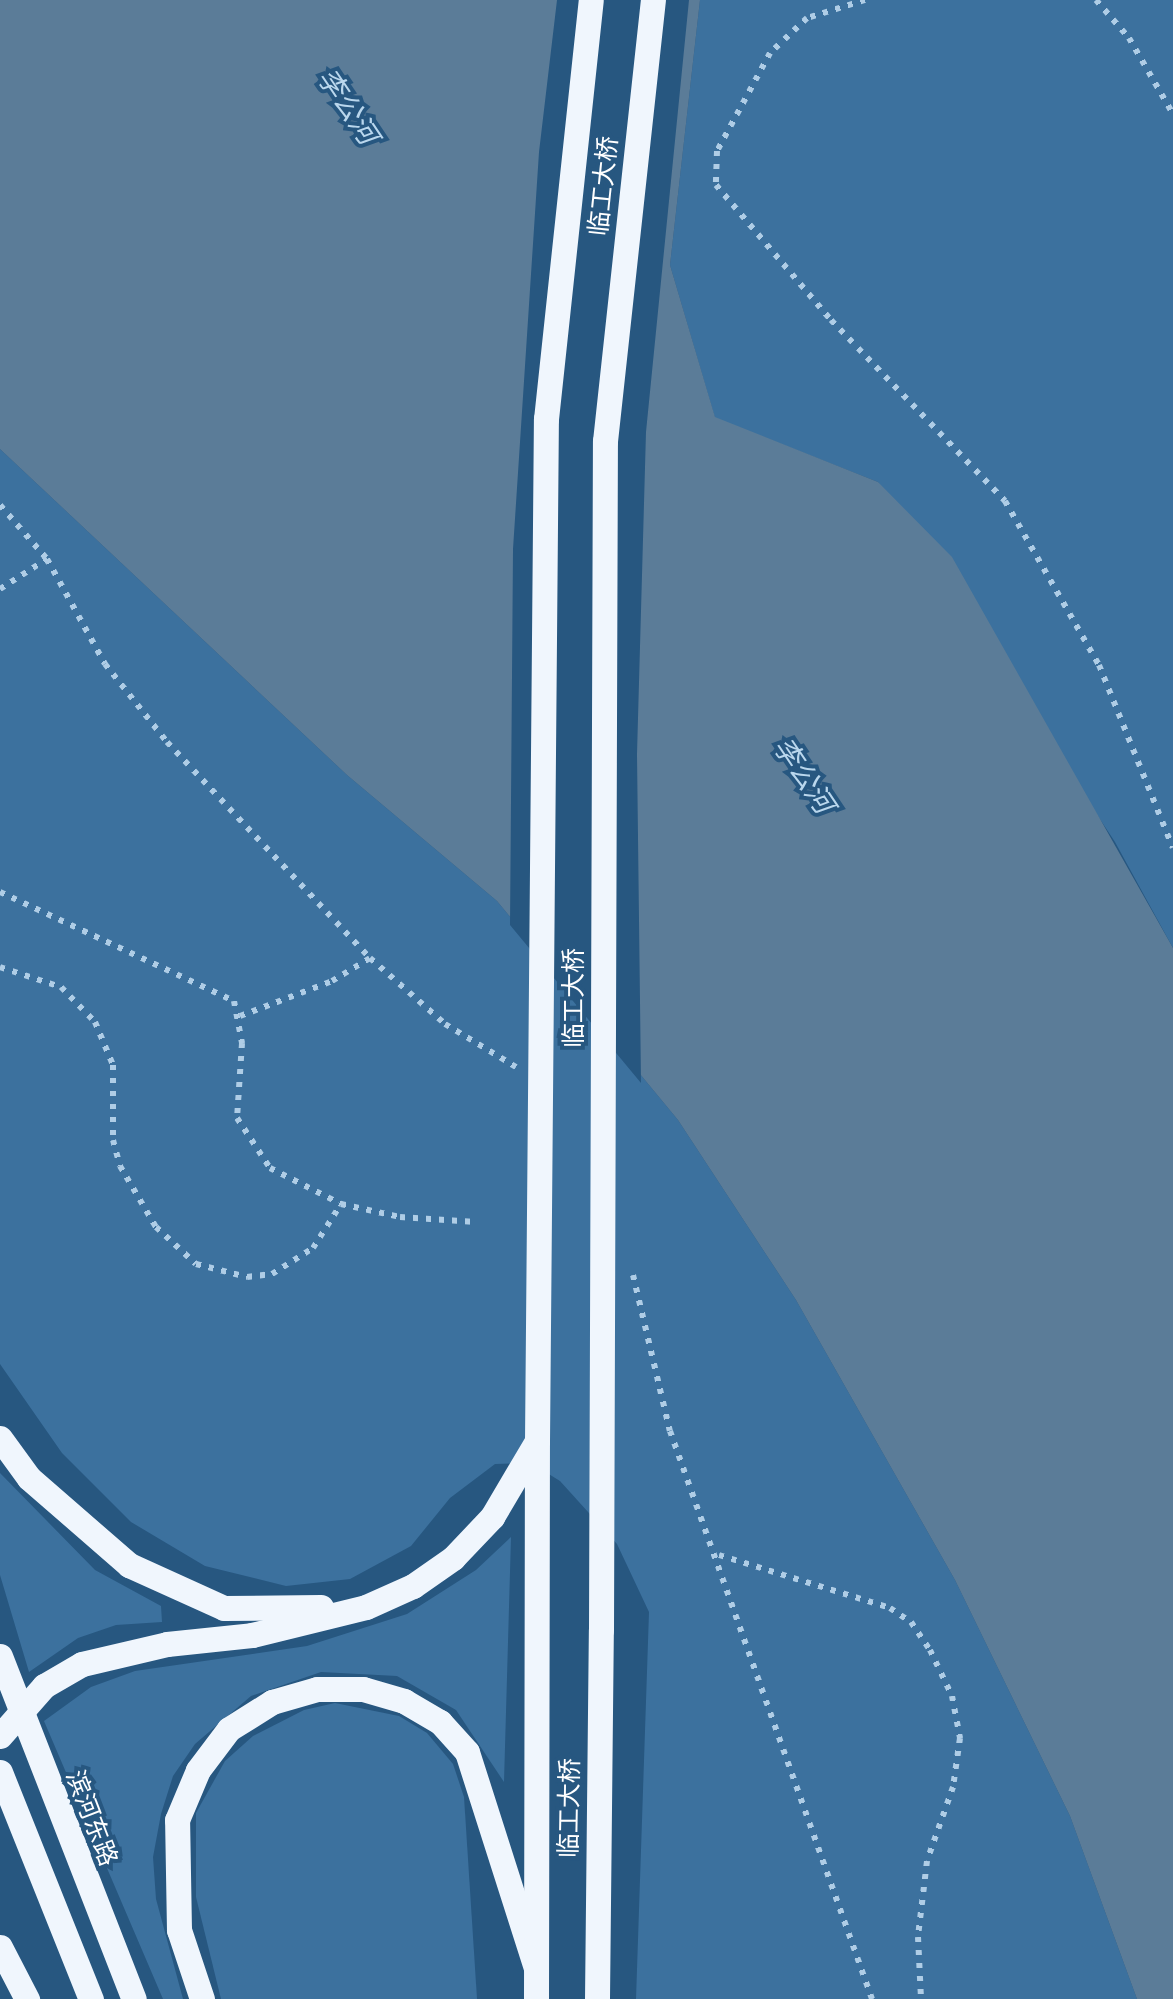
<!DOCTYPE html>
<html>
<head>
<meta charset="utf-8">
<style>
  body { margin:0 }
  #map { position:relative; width:1173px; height:1999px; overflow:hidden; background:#275780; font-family:Quicksand,"Noto Sans SC",sans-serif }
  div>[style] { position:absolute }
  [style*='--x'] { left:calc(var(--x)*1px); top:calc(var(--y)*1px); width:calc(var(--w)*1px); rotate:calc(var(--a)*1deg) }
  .green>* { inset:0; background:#3c719e }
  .water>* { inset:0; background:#5b7c98 }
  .pier>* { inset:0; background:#275780 }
  .path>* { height:6px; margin-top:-3px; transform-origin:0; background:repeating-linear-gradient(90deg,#afcde6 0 5px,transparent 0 13px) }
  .primary>* { height:25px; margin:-12.5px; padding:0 12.5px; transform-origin:12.5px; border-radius:12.5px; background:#f0f6fd }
  .primary-bridge>* { height:25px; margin:-12.5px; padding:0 12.5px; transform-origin:12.5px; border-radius:12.5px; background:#f0f6fd }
  span { translate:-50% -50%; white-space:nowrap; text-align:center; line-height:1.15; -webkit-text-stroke:8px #275780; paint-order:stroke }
  .street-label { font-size:25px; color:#fff }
  .water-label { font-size:28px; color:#bad7ed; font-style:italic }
</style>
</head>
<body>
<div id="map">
  <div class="green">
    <div style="clip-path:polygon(700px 0,1173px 0,1173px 948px,1115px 842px,878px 482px,715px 418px,670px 265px)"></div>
    <div style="clip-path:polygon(0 449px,347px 775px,497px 901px,678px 1120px,796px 1300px,955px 1580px,1070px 1816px,1137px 1999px,636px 1999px,649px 1612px,617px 1544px,560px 1481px,531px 1463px,495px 1464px,450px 1498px,411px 1546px,350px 1579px,286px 1586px,205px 1566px,131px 1522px,62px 1453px,0 1364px)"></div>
    <div style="clip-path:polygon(0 1473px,95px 1570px,161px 1606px,162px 1622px,116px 1625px,78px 1638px,29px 1672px,0 1575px)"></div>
    <div style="clip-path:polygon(511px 1537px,504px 1782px,456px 1710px,397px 1676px,321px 1672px,251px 1696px,195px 1744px,173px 1776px,161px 1814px,153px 1857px,156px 1899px,183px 1999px,163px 1999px,44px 1721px,91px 1687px,135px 1671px,307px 1646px,407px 1614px,476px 1570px)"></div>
    <div style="clip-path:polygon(335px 1703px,399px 1716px,427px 1733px,453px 1764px,464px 1797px,477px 1999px,221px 1999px,196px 1897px,196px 1813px,225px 1761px,253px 1736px,304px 1710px)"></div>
  </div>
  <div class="water">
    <div style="clip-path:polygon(0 0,700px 0,670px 265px,715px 417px,878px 482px,952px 557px,1173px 948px,1173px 1999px,1137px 1999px,1070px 1816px,955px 1580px,796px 1300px,678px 1120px,497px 901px,347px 775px,0 449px)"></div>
  </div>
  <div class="pier">
    <div style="clip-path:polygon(557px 0,689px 0,646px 432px,637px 754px,641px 1083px,510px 925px,513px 549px,539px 152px)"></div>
  </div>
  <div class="path">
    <div style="--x:865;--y:0;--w:61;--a:162.8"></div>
    <div style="--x:807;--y:18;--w:51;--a:136.6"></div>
    <div style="--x:770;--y:53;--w:111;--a:118.4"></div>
    <div style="--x:717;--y:151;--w:34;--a:92"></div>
    <div style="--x:716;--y:185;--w:177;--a:49.6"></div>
    <div style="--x:831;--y:320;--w:251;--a:46.1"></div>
    <div style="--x:1005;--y:501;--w:189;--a:60.2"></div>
    <div style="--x:1099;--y:665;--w:197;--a:68"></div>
    <div style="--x:1096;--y:0;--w:50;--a:49"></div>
    <div style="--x:1129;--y:38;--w:88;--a:59.9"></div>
    <div style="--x:0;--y:505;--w:72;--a:49"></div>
    <div style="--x:47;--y:559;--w:120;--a:61.1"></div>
    <div style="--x:105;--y:664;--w:100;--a:51.5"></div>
    <div style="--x:167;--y:742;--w:296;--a:46.8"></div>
    <div style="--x:370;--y:958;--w:100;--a:41.3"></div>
    <div style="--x:445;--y:1024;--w:83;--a:31.2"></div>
    <div style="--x:0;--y:589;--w:56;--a:-32.6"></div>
    <div style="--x:0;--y:892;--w:258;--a:25"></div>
    <div style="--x:234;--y:1001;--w:43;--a:79.2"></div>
    <div style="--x:242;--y:1043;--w:75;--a:93.8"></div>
    <div style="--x:237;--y:1118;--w:60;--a:56.6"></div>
    <div style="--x:270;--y:1168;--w:80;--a:26.9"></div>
    <div style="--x:341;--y:1204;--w:60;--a:12.4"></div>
    <div style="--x:400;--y:1217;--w:76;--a:3.8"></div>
    <div style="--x:0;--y:967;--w:64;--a:18.2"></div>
    <div style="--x:61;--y:987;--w:49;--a:45.8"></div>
    <div style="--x:95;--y:1022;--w:47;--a:67.3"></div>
    <div style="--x:113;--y:1065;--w:75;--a:90"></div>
    <div style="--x:113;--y:1140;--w:27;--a:75"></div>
    <div style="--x:120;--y:1166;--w:71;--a:59.5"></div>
    <div style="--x:156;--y:1227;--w:54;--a:42.8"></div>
    <div style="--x:196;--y:1264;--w:53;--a:14.3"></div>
    <div style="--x:247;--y:1277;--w:25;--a:-7"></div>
    <div style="--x:272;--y:1274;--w:49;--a:-32.4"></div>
    <div style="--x:313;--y:1248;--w:52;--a:-57.5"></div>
    <div style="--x:240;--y:1016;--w:98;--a:-20.8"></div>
    <div style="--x:332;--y:981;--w:44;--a:-31.2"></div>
    <div style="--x:633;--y:1275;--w:160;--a:76.7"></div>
    <div style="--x:670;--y:1431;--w:603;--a:70.42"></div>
    <div style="--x:719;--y:1555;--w:179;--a:17.2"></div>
    <div style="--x:890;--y:1608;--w:25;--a:34"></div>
    <div style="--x:911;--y:1622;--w:34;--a:56"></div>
    <div style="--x:930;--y:1650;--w:51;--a:64.4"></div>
    <div style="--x:952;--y:1696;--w:43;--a:79.2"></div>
    <div style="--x:960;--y:1738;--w:49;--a:98.1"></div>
    <div style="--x:953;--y:1787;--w:78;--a:109.4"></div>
    <div style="--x:927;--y:1861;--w:77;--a:96.8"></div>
    <div style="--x:918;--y:1937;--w:62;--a:87.2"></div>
  </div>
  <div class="primary">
    <div style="--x:0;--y:1438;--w:49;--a:54.1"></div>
    <div style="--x:29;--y:1478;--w:133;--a:41"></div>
    <div style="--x:129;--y:1565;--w:104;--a:24.4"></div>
    <div style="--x:224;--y:1608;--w:97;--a:-0.6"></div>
    <div style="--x:167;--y:1644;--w:85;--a:-6"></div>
    <div style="--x:252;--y:1635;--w:117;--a:-13.8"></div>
    <div style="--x:366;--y:1607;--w:51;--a:-24.1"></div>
    <div style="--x:413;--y:1586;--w:49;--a:-35"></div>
    <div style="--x:453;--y:1558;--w:57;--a:-46.4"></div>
    <div style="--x:492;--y:1517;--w:88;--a:-59.4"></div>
    <div style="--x:0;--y:1656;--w:368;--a:68.7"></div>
    <div style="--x:0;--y:1772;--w:245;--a:68.2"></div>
    <div style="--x:0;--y:1947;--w:59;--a:62.6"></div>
    <div style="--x:202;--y:1999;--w:73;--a:-108.4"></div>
    <div style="--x:179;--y:1930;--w:110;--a:-91"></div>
    <div style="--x:177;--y:1820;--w:54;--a:-67.2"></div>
    <div style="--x:198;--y:1770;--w:51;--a:-52.9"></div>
    <div style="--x:229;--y:1729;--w:51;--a:-32.1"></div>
    <div style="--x:272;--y:1702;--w:47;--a:-16.1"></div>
    <div style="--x:317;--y:1689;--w:46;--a:0"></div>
    <div style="--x:363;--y:1689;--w:43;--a:16.3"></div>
    <div style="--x:404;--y:1701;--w:42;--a:30.3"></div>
    <div style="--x:440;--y:1722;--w:40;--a:48"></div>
    <div style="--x:467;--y:1752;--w:227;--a:72.3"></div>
    <div style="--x:536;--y:1999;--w:558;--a:-89.9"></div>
    <div style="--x:597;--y:1999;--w:369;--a:-89.4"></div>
  </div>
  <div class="primary-bridge">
    <div style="--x:537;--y:1441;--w:1022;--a:-89.5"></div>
    <div style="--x:546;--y:419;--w:421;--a:-83.9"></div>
    <div style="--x:601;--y:1630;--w:1189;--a:-89.81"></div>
    <div style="--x:605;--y:441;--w:444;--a:-83.8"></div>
    <div style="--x:0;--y:1736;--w:67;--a:-48.7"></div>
    <div style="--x:44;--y:1686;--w:44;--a:-30.1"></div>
    <div style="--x:82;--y:1664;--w:87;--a:-13.2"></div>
  </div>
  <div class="street-label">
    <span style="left:603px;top:186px;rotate:-84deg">临工大桥</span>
    <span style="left:573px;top:998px;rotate:-90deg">临工大桥</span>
    <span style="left:569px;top:1808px;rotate:-89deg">临工大桥</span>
    <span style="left:92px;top:1818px;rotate:69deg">滨河东路</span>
  </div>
  <div class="water-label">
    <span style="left:348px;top:106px;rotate:56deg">李公河</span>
    <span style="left:804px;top:775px;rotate:56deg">李公河</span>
  </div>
</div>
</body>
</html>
